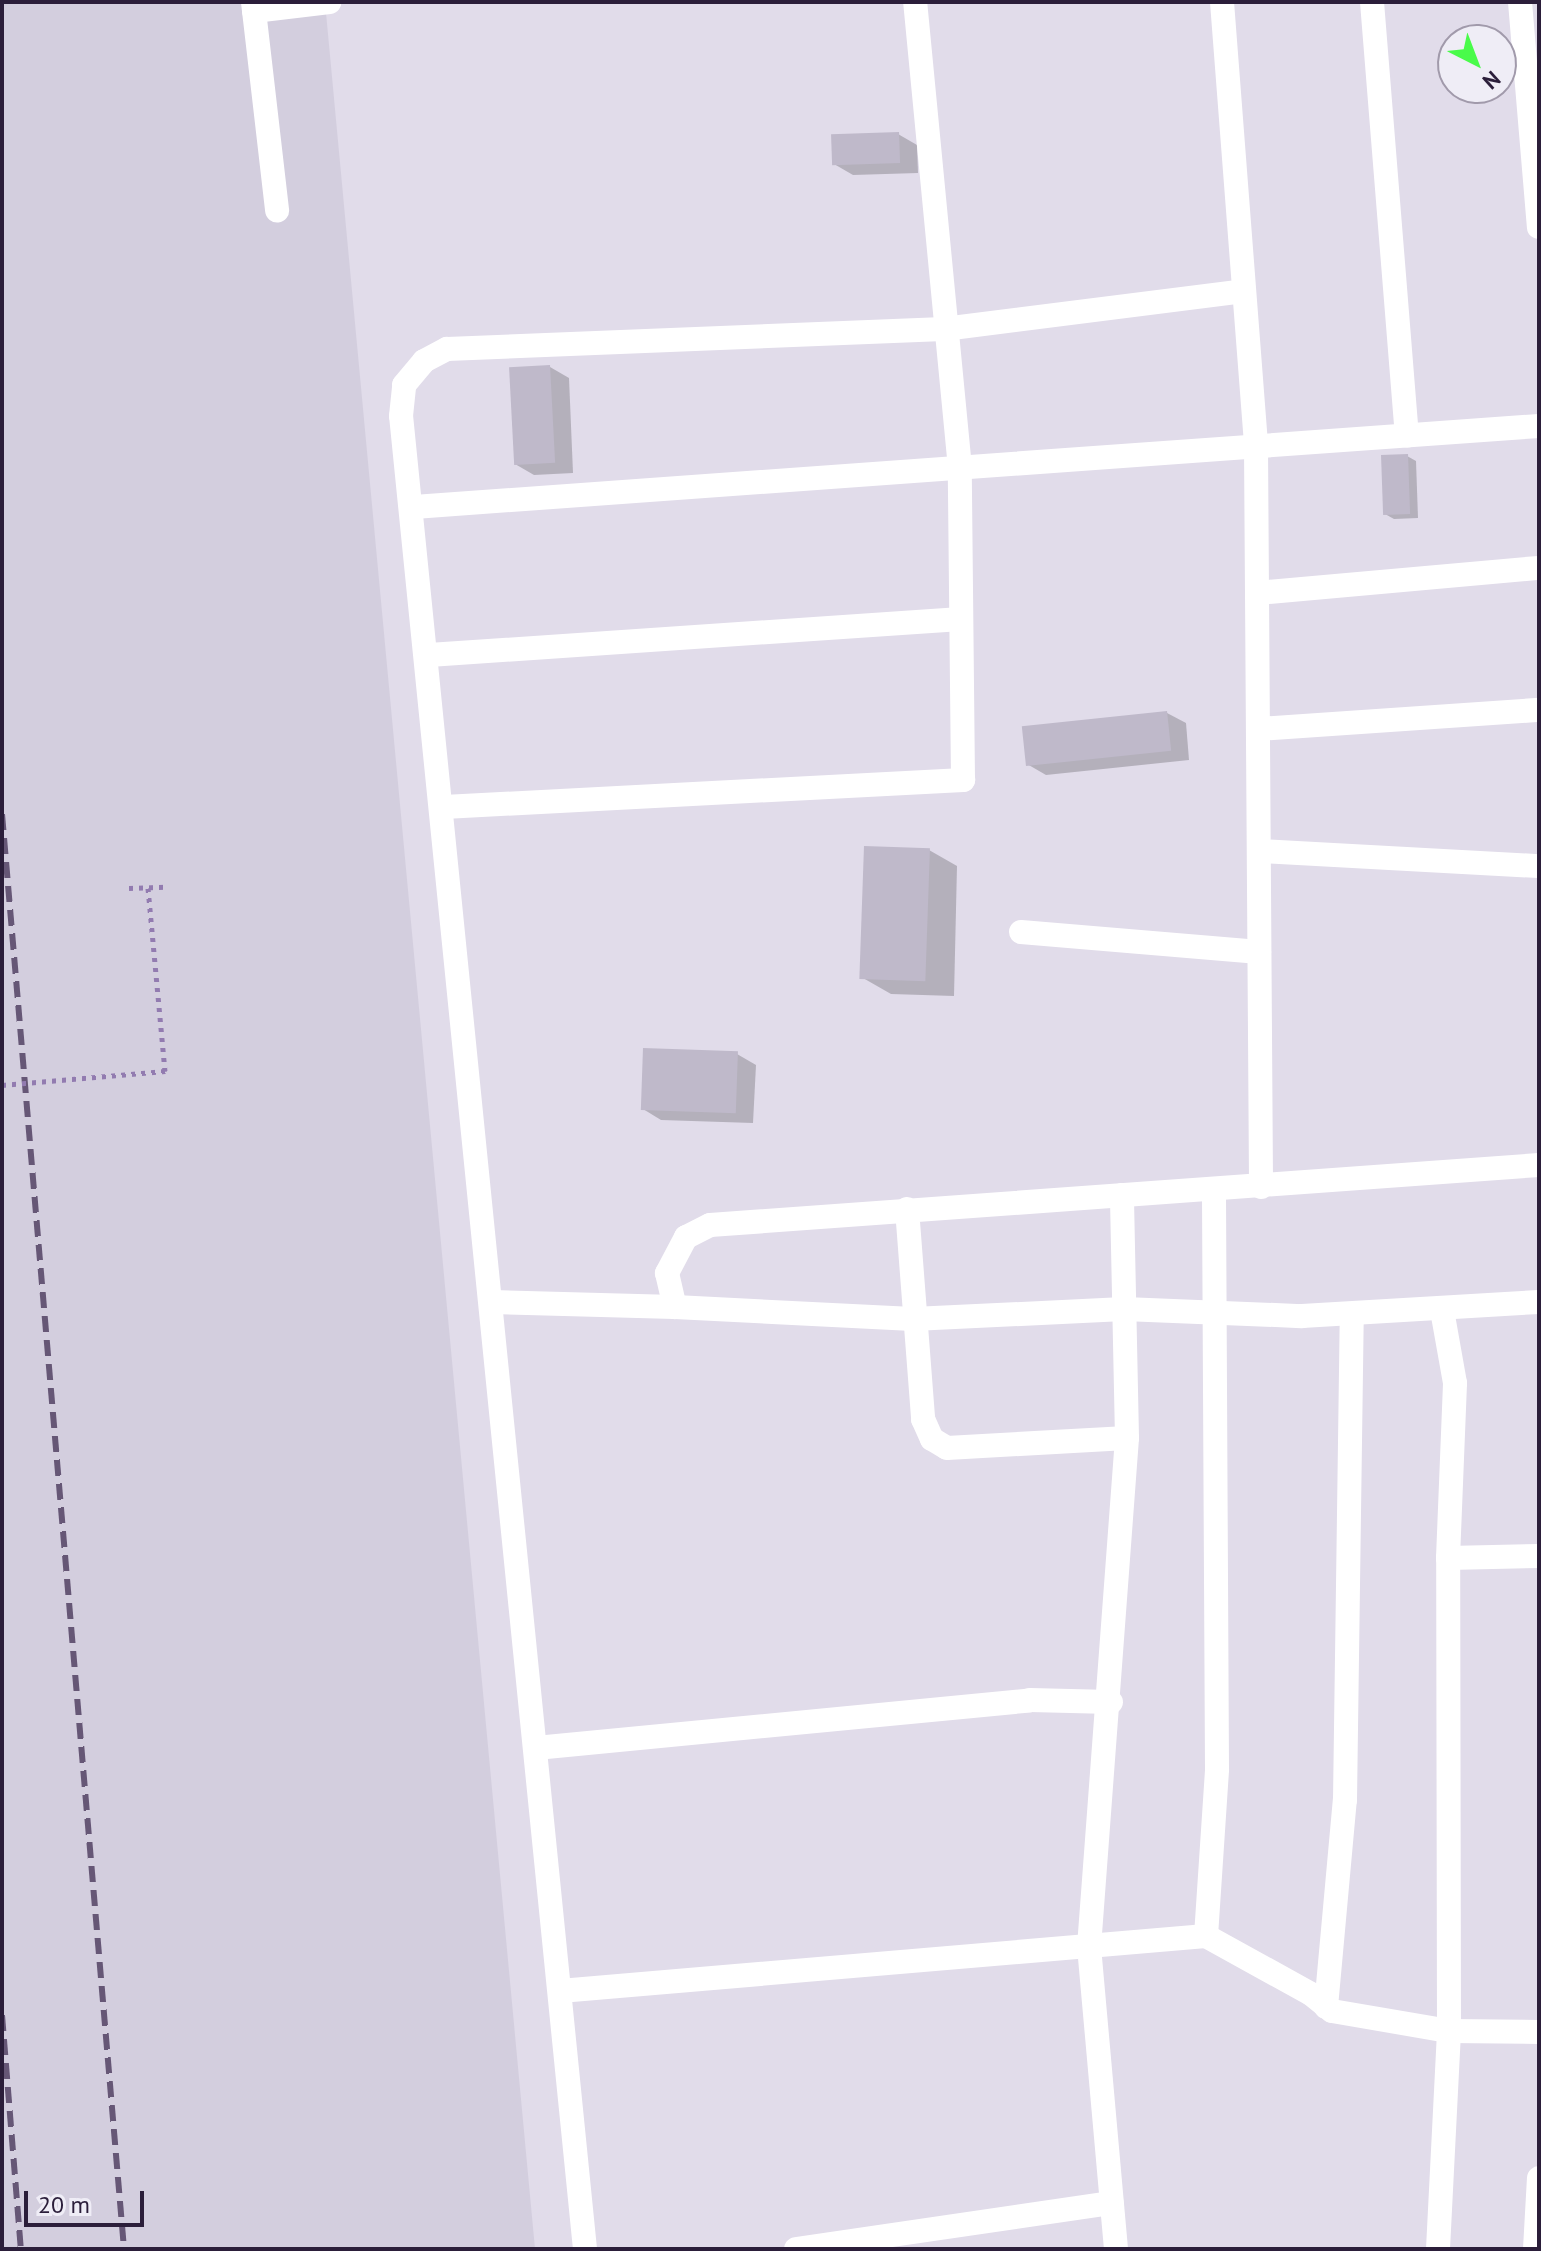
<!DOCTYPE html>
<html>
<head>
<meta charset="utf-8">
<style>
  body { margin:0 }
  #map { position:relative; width:1541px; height:2251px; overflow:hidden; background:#e1dcea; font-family:"PT Sans",sans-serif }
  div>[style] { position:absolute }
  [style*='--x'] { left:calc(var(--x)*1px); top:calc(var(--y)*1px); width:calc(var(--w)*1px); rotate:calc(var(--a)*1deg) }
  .built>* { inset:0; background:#d3cede }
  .shadow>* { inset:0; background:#0003 }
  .building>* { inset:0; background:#bfb9ca; transform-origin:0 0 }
  .path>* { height:5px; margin-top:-2.5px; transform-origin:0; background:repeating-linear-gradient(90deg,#927bb0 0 4px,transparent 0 10px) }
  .street>* { height:24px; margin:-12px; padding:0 12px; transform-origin:12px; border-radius:12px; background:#fff }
  .rail>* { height:6px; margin-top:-3px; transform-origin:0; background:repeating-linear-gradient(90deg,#665776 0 16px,transparent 0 24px) }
  .path-bridge>* { height:5px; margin-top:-2.5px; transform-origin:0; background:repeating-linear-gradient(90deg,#927bb0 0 4px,transparent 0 10px) }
  span { translate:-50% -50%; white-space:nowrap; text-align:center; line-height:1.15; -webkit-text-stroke:6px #efedf6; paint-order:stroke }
  .frame { position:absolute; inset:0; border:4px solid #2b1e3a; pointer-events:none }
  .north { position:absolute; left:1437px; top:24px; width:80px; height:80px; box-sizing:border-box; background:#efedf6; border:2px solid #a19aab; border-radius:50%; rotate:138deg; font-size:22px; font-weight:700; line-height:32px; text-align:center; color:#2b1e3a }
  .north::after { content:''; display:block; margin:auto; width:28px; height:36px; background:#49fb4a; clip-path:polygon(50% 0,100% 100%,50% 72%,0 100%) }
  .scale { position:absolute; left:24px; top:2191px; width:120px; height:36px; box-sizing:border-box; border:4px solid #2b1e3a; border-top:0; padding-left:10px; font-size:24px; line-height:28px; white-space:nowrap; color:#2b1e3a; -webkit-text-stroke:6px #efedf6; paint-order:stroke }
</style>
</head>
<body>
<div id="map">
  <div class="built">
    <div style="clip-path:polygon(2px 2px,325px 2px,535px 2249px,2px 2249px)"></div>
  </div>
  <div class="shadow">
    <div style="clip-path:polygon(898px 134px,917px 145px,918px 173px,853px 175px,834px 164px)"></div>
    <div style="clip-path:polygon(550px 367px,569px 378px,573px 473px,534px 475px,515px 464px)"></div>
    <div style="clip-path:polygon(1407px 456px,1416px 461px,1418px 518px,1394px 519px,1385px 514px)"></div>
    <div style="clip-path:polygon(1167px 713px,1186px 723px,1189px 760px,1046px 775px,1027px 764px)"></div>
    <div style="clip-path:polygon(929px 850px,957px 866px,954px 996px,891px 994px,863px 978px)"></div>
    <div style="clip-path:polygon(737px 1054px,756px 1065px,753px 1123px,661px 1120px,643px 1109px)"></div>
  </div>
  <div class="building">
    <div style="left:899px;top:132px;width:31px;height:68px;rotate:88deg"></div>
    <div style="left:550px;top:365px;width:98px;height:41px;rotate:87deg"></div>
    <div style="left:1408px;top:454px;width:60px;height:27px;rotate:88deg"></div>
    <div style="left:1167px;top:711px;width:40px;height:146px;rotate:84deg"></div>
    <div style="left:864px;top:846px;width:66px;height:133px;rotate:2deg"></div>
    <div style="left:643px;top:1048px;width:95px;height:62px;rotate:2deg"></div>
  </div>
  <div class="path">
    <div style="--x:129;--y:888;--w:37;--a:-2"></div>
    <div style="--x:148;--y:888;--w:184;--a:84.7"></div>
  </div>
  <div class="street">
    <div style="--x:253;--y:2;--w:210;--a:83.4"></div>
    <div style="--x:1222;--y:2;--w:446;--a:85.6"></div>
    <div style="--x:1256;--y:447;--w:740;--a:89.61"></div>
    <div style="--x:1372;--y:2;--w:435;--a:85.4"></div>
    <div style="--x:1520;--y:2;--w:226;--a:85.2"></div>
    <div style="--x:254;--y:11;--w:76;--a:-6.8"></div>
    <div style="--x:414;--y:507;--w:1128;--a:-4.12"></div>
    <div style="--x:1257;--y:593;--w:283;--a:-5.1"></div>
    <div style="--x:429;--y:655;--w:533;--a:-3.87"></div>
    <div style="--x:1258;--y:729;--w:282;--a:-3.9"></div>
    <div style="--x:444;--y:807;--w:520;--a:-2.98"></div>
    <div style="--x:963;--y:780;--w:312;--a:-90.6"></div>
    <div style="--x:960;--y:468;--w:468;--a:-95.5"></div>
    <div style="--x:1259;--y:851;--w:280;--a:3.1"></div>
    <div style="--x:1021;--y:932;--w:239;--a:4.8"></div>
    <div style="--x:1539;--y:1165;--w:831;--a:175.86"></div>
    <div style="--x:710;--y:1225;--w:27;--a:153"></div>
    <div style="--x:686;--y:1237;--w:41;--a:117.8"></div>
    <div style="--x:667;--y:1273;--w:35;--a:77"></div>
    <div style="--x:675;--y:1307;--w:238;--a:2.9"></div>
    <div style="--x:913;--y:1319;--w:211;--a:-2.7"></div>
    <div style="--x:1124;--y:1309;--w:178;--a:2.3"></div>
    <div style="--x:1302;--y:1316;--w:237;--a:-3.4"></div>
    <div style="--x:907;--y:1209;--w:211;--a:85.6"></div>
    <div style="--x:923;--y:1419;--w:22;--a:66"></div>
    <div style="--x:932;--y:1439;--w:17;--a:31"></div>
    <div style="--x:947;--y:1448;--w:180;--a:-3.2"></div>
    <div style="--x:492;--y:1302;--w:183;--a:1.6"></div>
    <div style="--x:1448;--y:1558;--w:91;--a:-1.3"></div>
    <div style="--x:536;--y:1748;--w:496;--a:-5.5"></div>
    <div style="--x:1030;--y:1700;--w:81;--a:1.4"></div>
    <div style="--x:1206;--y:1936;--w:167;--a:-86.2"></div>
    <div style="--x:1217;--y:1769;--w:579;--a:-90.3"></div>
    <div style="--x:560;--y:1991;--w:648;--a:-4.87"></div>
    <div style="--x:1206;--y:1936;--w:120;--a:28.9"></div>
    <div style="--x:1311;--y:1994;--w:27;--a:39"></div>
    <div style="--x:1332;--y:2011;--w:119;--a:9.7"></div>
    <div style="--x:1449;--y:2031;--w:90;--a:0.6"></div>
    <div style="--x:1326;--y:2007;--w:208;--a:-84.8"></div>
    <div style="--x:1345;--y:1800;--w:486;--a:-89.2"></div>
    <div style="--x:585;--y:2249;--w:1842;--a:-95.73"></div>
    <div style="--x:401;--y:416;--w:31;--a:-84"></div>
    <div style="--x:404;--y:385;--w:31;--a:-50"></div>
    <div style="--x:424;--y:361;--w:26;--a:-28"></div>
    <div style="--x:447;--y:349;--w:497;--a:-2.3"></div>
    <div style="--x:944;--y:329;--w:302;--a:-7.2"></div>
    <div style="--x:796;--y:2249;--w:319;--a:-8.3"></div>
    <div style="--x:1116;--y:2249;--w:303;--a:-95.1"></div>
    <div style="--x:1089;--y:1947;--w:510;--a:-85.73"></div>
    <div style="--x:1127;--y:1438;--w:243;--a:-91.2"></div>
    <div style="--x:1438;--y:2249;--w:218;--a:-87.1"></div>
    <div style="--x:1449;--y:2031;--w:473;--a:-90.1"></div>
    <div style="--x:1448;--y:1558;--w:175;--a:-87.7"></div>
    <div style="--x:1455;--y:1383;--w:74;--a:-100.1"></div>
    <div style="--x:1535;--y:2249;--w:71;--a:-86.8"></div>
  </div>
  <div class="rail">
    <div style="--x:2;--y:814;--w:1440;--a:85.14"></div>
    <div style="--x:2;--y:2015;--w:235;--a:85.4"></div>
  </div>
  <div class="path-bridge">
    <div style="--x:2;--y:1085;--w:164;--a:-4.9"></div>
  </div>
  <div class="frame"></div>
  <div class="north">N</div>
  <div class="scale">20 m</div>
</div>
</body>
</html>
